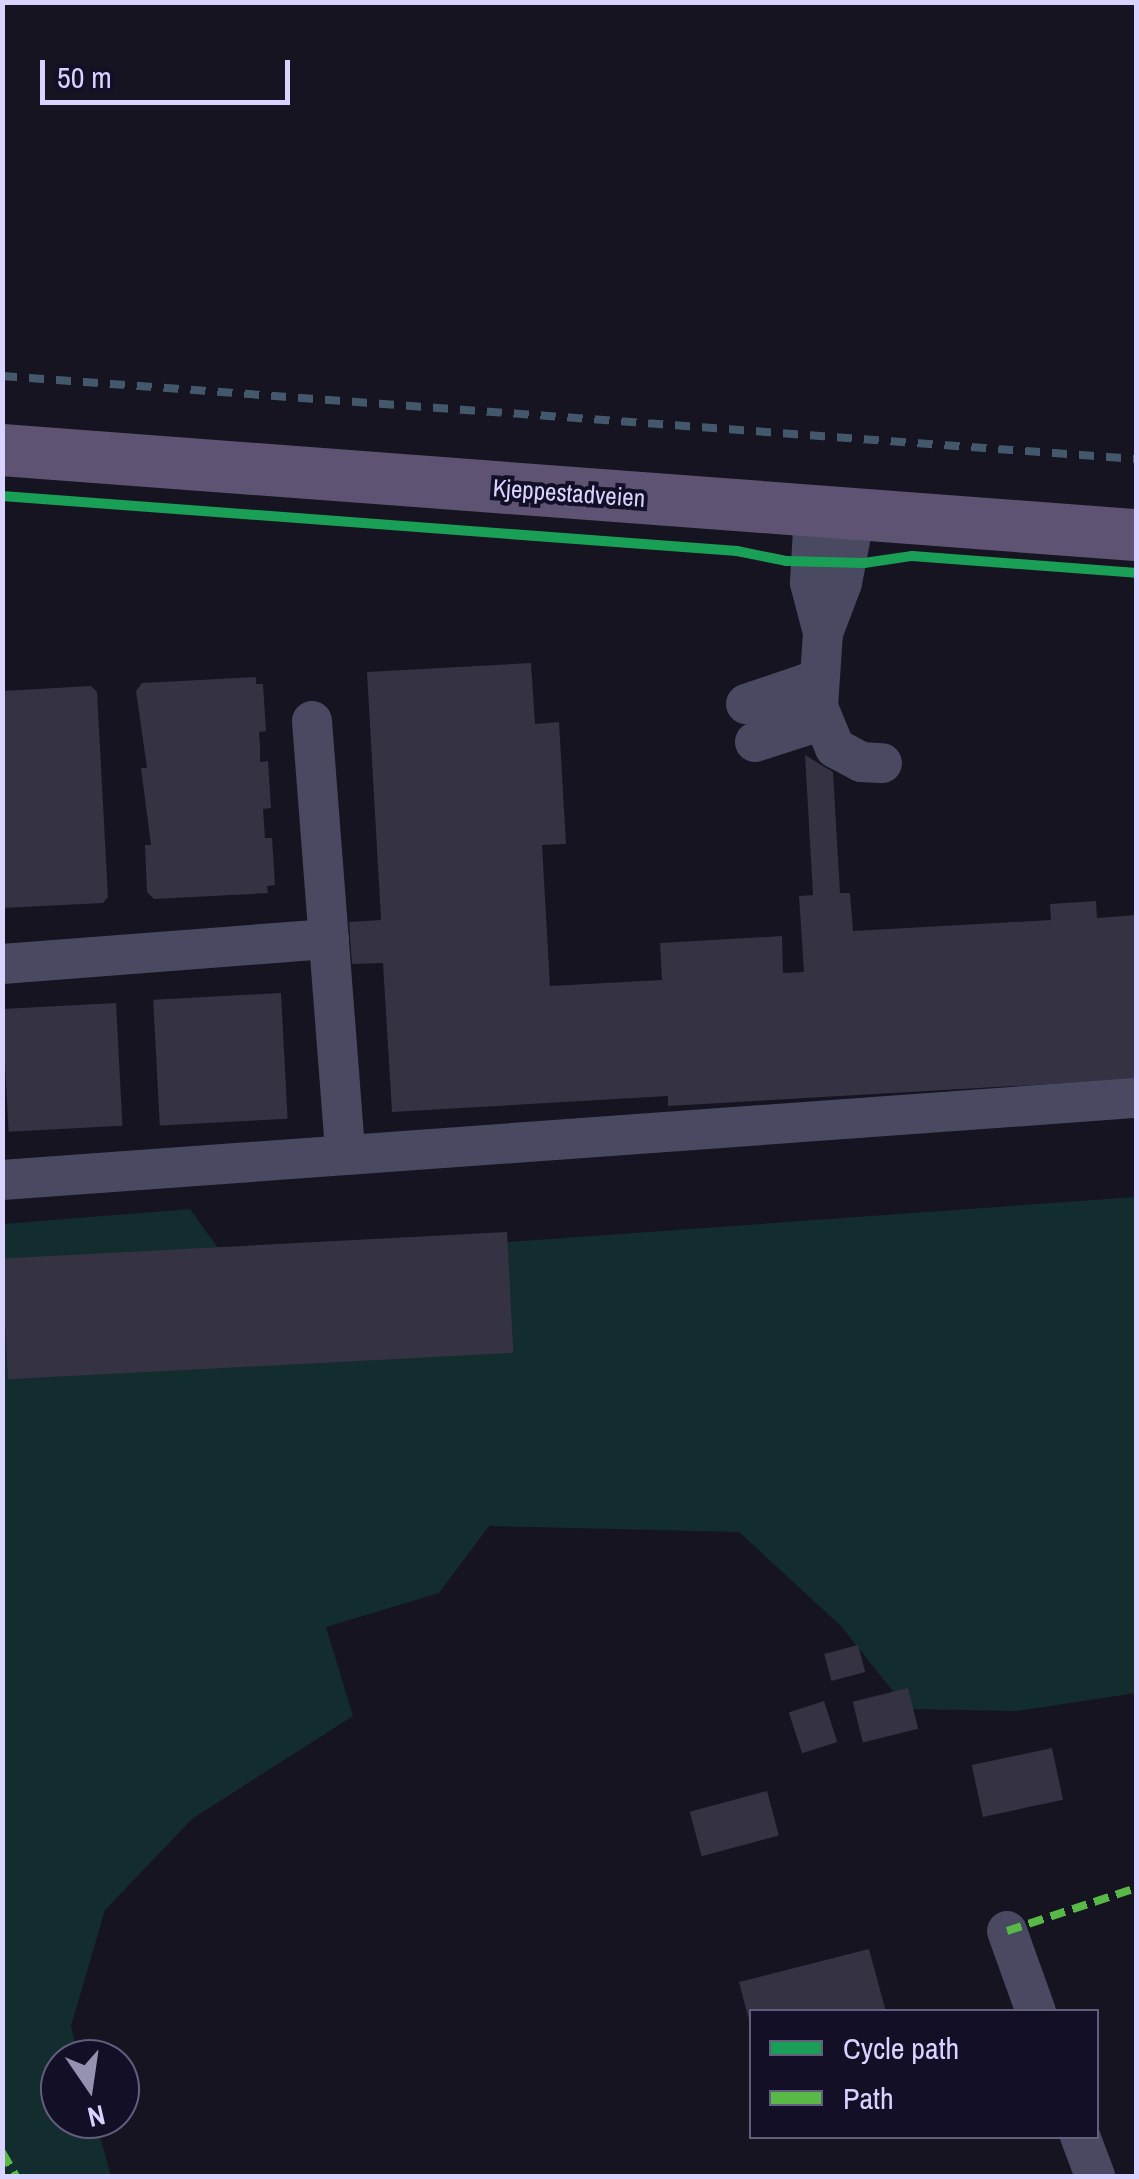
<!DOCTYPE html>
<html>
<head>
<meta charset="utf-8">
<style>
  body { margin:0 }
  #map { position:relative; width:1139px; height:2179px; overflow:hidden; background:#161421; font-family:"Archivo Narrow",sans-serif }
  div>[style] { position:absolute }
  [style*='--x'] { left:calc(var(--x)*1px); top:calc(var(--y)*1px); width:calc(var(--w)*1px); rotate:calc(var(--a)*1deg) }
  .green>* { inset:0; background:#132c2d }
  .building>* { inset:0; background:#343243; transform-origin:0 0 }
  .minor>* { height:40px; margin:-20px; padding:0 20px; transform-origin:20px; border-radius:20px; background:#4a4962 }
  .major>* { height:52px; margin:-26px; padding:0 26px; transform-origin:26px; border-radius:26px; background:#5e5373 }
  .rail>* { height:8px; margin-top:-4px; transform-origin:0; background:repeating-linear-gradient(90deg,#43596b 0 15px,transparent 0 27px) }
  .quiet>* { height:8px; margin-top:-4px; transform-origin:0; background:repeating-linear-gradient(90deg,#58b947 0 15px,transparent 0 23px) }
  .cycleway>* { height:10px; margin:-5px; padding:0 5px; transform-origin:5px; border-radius:5px; background:#1a9f57 }
  span { translate:-50% -50%; white-space:nowrap; text-align:center; line-height:1.15; -webkit-text-stroke:8px #130f26; paint-order:stroke }
  .street-label { font-size:25px; color:#d9d4ff }
  .frame { position:absolute; inset:0; border:5px solid #d9d4ff; pointer-events:none }
  .legend { position:absolute; left:749px; top:2009px; width:350px; height:130px; box-sizing:border-box; background:#130f26; border:2px solid #625e7d; margin:0; padding:12px 18px; list-style:none; font-size:30px; color:#d9d4ff }
  .legend li { display:flex; align-items:center; gap:20px; height:50px }
  .legend b { width:50px; border:2px solid #625e7d }
  .north { position:absolute; left:40px; top:2039px; width:100px; height:100px; box-sizing:border-box; background:#130f26; border:2px solid #625e7d; border-radius:50%; rotate:167deg; font-size:28px; font-weight:700; line-height:40px; text-align:center; color:#d9d4ff }
  .north::after { content:''; display:block; margin:auto; width:35px; height:45px; background:#9591b1; clip-path:polygon(50% 0,100% 100%,50% 72%,0 100%) }
  .scale { position:absolute; left:40px; top:60px; width:250px; height:45px; box-sizing:border-box; border:5px solid #d9d4ff; border-top:0; padding-left:12px; font-size:30px; line-height:35px; white-space:nowrap; color:#d9d4ff; -webkit-text-stroke:8px #130f26; paint-order:stroke }
</style>
</head>
<body>
<div id="map">
  <div class="green">
    <div style="clip-path:polygon(1136px 1197px,1136px 1693px,1017px 1711px,907px 1709px,841px 1626px,739px 1532px,489px 1526px,439px 1593px,326px 1627px,353px 1716px,192px 1819px,105px 1910px,71px 2026px,79px 2059px,60px 2059px,60px 2119px,95px 2119px,111px 2176px,3px 2176px,3px 1224px,190px 1209px,228px 1262px)"></div>
  </div>
  <div class="building">
    <div style="clip-path:polygon(531px 663px,535px 724px,559px 722px,566px 844px,542px 845px,550px 986px,662px 980px,660px 943px,782px 936px,783px 973px,804px 972px,799px 896px,813px 895px,805px 755px,833px 772px,840px 893px,850px 893px,853px 931px,1051px 920px,1050px 904px,1096px 901px,1097px 918px,1136px 915px,1136px 1079px,668px 1106px,668px 1096px,392px 1112px,383px 963px,352px 964px,349px 922px,381px 920px,367px 672px)"></div>
    <div style="clip-path:polygon(256px 677px,256px 684px,263px 684px,266px 731px,259px 732px,260px 746px,260px 762px,268px 761px,271px 808px,263px 809px,265px 838px,272px 838px,275px 885px,267px 886px,268px 893px,154px 899px,147px 892px,145px 845px,151px 845px,141px 768px,147px 768px,136px 691px,142px 683px)"></div>
    <div style="clip-path:polygon(91px 686px,97px 692px,108px 897px,103px 903px,2px 908px,2px 691px)"></div>
    <div style="left:281px;top:993px;width:126px;height:128px;rotate:87deg"></div>
    <div style="left:116px;top:1003px;width:123px;height:114px;rotate:87deg"></div>
    <div style="left:507px;top:1232px;width:121px;height:506px;rotate:87deg"></div>
    <div style="left:858px;top:1645px;width:28px;height:35px;rotate:75deg"></div>
    <div style="left:908px;top:1688px;width:42px;height:57px;rotate:76deg"></div>
    <div style="left:824px;top:1701px;width:43px;height:37px;rotate:72deg"></div>
    <div style="left:1052px;top:1748px;width:53px;height:82px;rotate:78deg"></div>
    <div style="left:767px;top:1791px;width:46px;height:80px;rotate:75deg"></div>
    <div style="clip-path:polygon(869px 1949px,886px 2012px,752px 2012px,750px 2024px,739px 1982px)"></div>
  </div>
  <div class="minor">
    <div style="--x:814;--y:511;--w:72;--a:93.2"></div>
    <div style="--x:810;--y:583;--w:52;--a:75.4"></div>
    <div style="--x:855;--y:514;--w:70;--a:100.7"></div>
    <div style="--x:842;--y:583;--w:53;--a:110.8"></div>
    <div style="--x:823;--y:633;--w:74;--a:93.9"></div>
    <div style="--x:818;--y:707;--w:44;--a:67.5"></div>
    <div style="--x:835;--y:748;--w:30;--a:28"></div>
    <div style="--x:861;--y:762;--w:21;--a:3"></div>
    <div style="--x:746;--y:704;--w:77;--a:-18.9"></div>
    <div style="--x:312;--y:721;--w:431;--a:85.6"></div>
    <div style="--x:755;--y:742;--w:71;--a:-17.9"></div>
    <div style="--x:2;--y:964;--w:328;--a:-4.4"></div>
    <div style="--x:2;--y:1180;--w:1137;--a:-4.14"></div>
    <div style="--x:1007;--y:1931;--w:86;--a:70.3"></div>
    <div style="--x:1080;--y:2136;--w:43;--a:69.4"></div>
  </div>
  <div class="major">
    <div style="--x:2;--y:450;--w:1137;--a:4.29"></div>
  </div>
  <div class="rail">
    <div style="--x:2;--y:376;--w:1137;--a:4.19"></div>
  </div>
  <div class="quiet">
    <div style="--x:1007;--y:1931;--w:136;--a:-18.4"></div>
    <div style="--x:2;--y:2152;--w:28;--a:60"></div>
  </div>
  <div class="cycleway">
    <div style="--x:2;--y:496;--w:737;--a:4.28"></div>
    <div style="--x:737;--y:551;--w:50;--a:11.5"></div>
    <div style="--x:786;--y:561;--w:78;--a:1.5"></div>
    <div style="--x:864;--y:563;--w:49;--a:-8.3"></div>
    <div style="--x:912;--y:556;--w:225;--a:4.3"></div>
  </div>
  <div class="street-label">
    <span style="left:569px;top:493px;rotate:4deg">Kjeppestadveien</span>
  </div>
  <div class="frame"></div>
  <ul class="legend">
  <li><b style="height:12px;background:#1a9f57"></b>Cycle path</li>
  <li><b style="height:12px;background:#58b947"></b>Path</li>
  </ul>
  <div class="north">N</div>
  <div class="scale">50 m</div>
</div>
</body>
</html>
